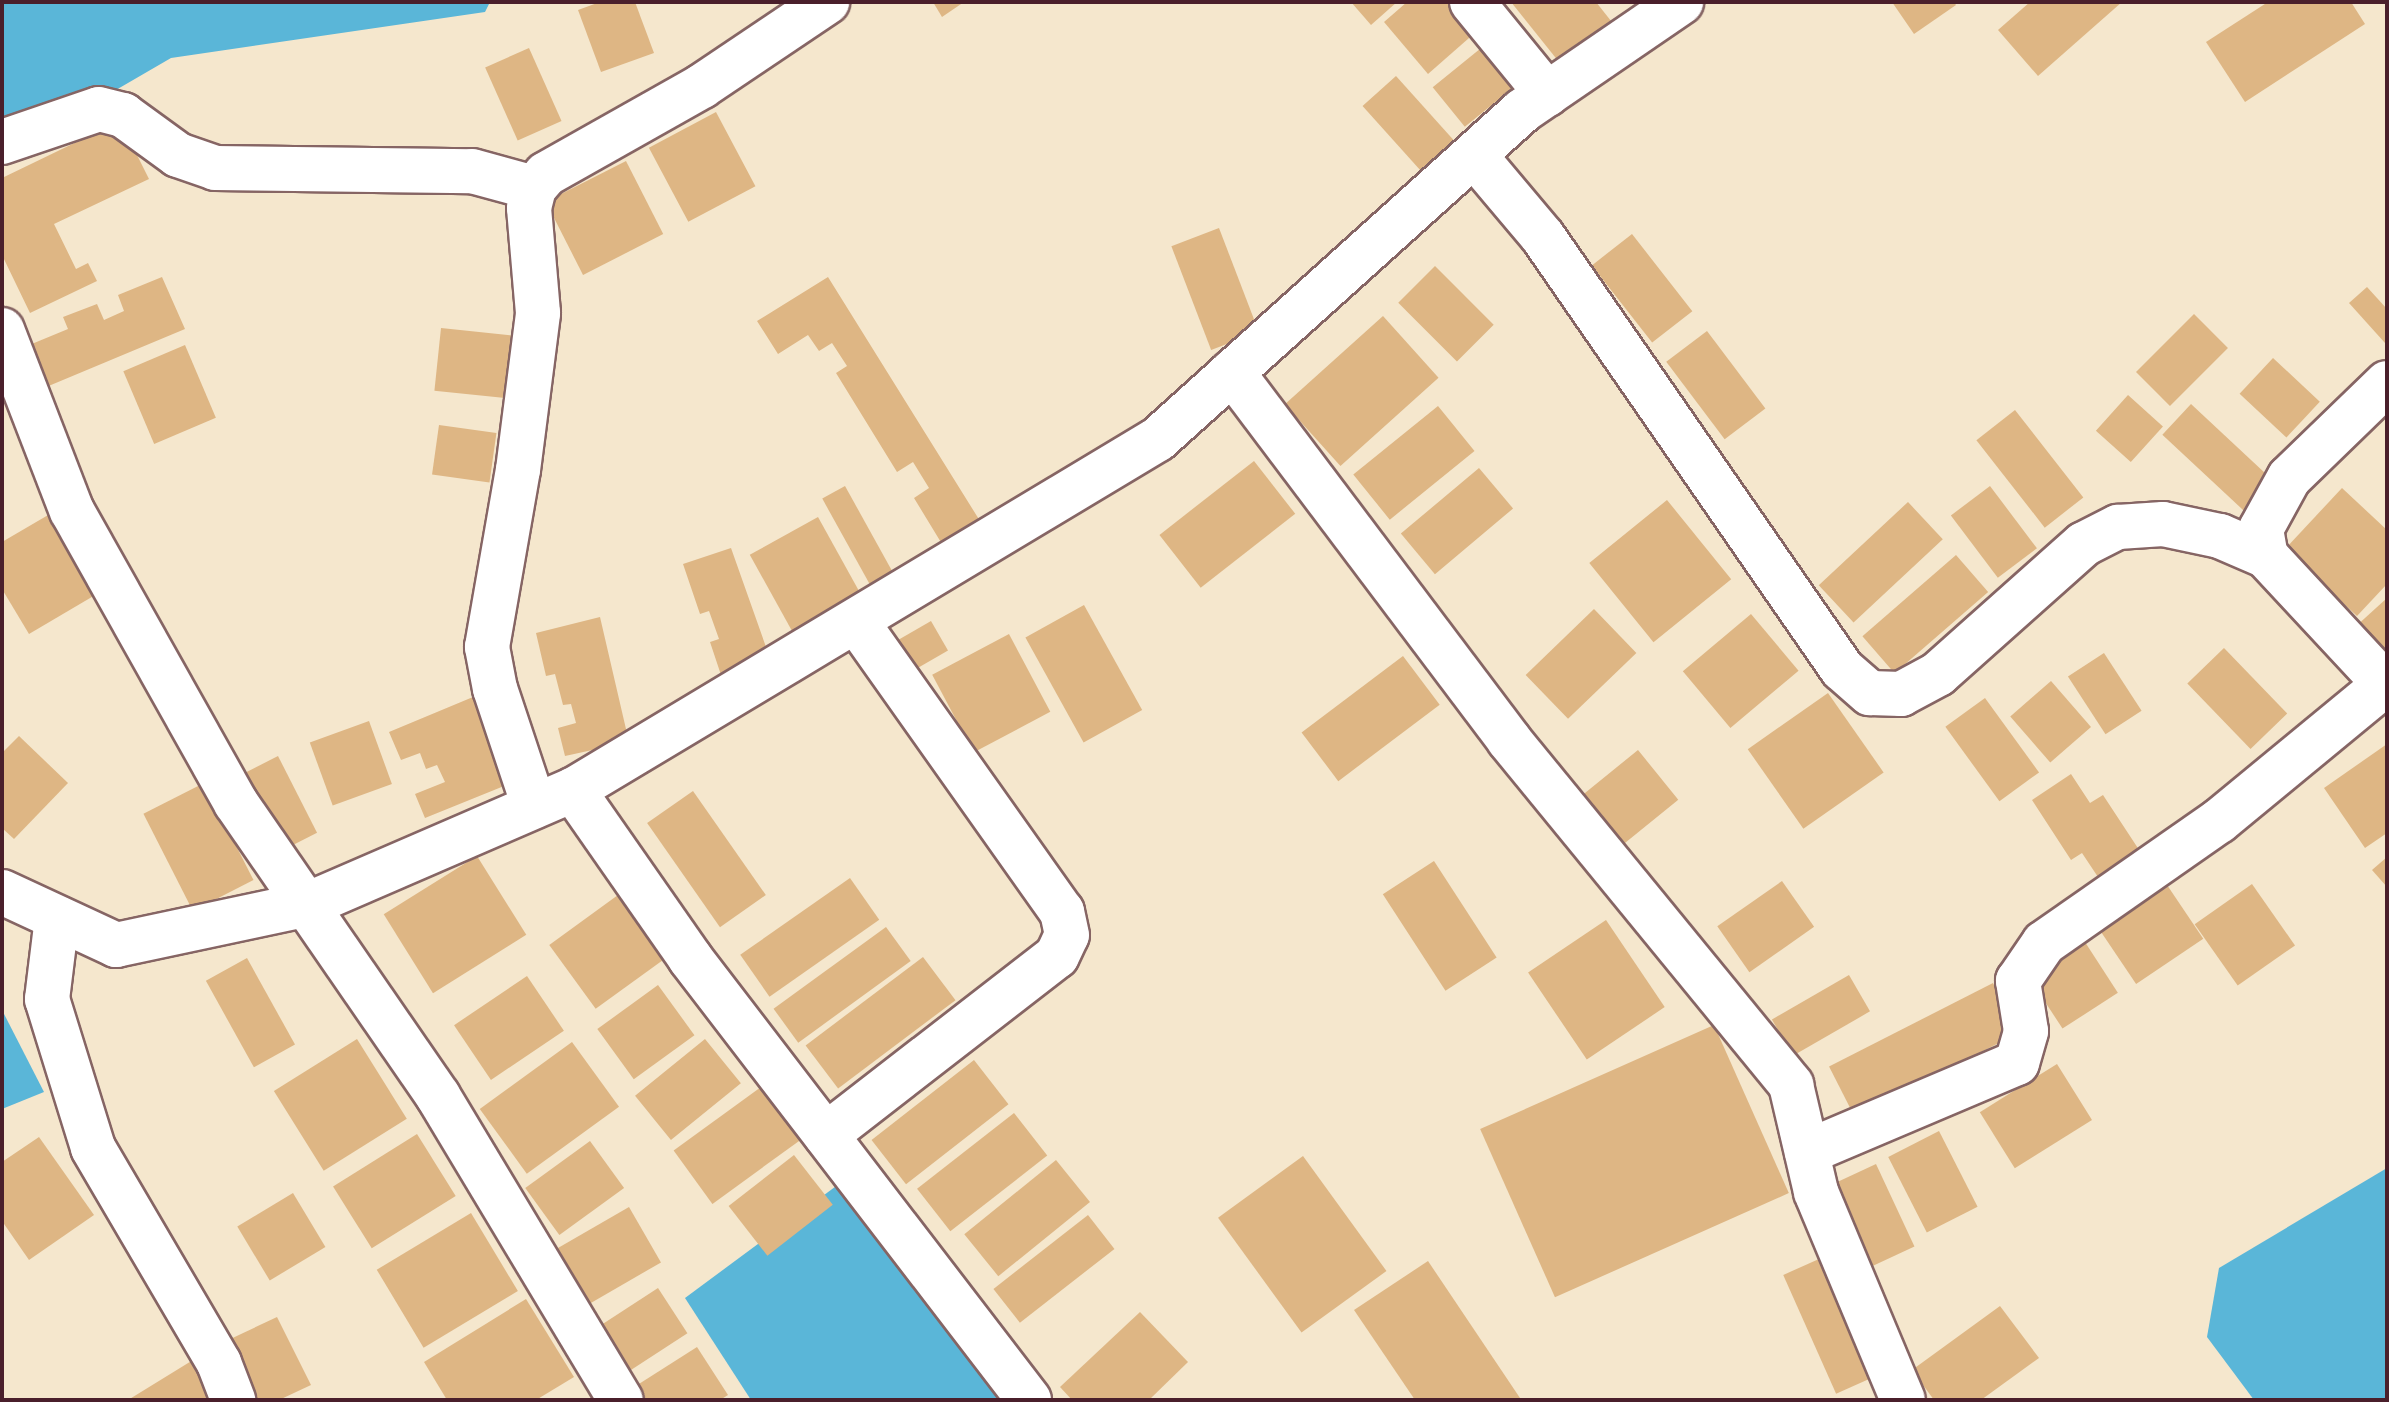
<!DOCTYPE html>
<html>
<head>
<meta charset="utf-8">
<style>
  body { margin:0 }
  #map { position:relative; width:2389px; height:1402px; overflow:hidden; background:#f5e7cd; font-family:"Comic Neue",sans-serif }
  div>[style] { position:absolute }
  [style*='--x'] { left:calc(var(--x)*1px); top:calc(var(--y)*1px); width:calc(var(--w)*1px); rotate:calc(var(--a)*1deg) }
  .water>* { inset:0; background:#5ab6d8 }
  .building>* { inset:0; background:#deb684; transform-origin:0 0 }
  .roads { filter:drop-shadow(2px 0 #866564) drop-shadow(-2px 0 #866564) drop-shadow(0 2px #866564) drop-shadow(0 -2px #866564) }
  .minor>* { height:44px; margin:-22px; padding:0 22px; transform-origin:22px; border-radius:22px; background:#fff }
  span { translate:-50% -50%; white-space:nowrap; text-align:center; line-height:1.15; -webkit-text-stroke:6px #fcf5e5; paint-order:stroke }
  .frame { position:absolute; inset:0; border:4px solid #4a1f2b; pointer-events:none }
</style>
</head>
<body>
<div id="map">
  <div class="water">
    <div style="clip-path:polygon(2px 2px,490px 2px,485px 12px,171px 58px,16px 148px,2px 137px)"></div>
    <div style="clip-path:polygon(2px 1010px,44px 1092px,2px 1109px)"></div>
    <div style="clip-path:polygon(2387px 1168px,2387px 1400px,2254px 1400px,2207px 1337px,2219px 1268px)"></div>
    <div style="clip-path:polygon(843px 1181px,1005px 1400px,751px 1400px,685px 1298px)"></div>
  </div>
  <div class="building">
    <div style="clip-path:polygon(600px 2px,635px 2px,654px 53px,601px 72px,578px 10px)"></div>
    <div style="clip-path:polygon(933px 2px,964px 2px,942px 17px)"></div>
    <div style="clip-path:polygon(1351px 2px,1397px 2px,1371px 25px)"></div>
    <div style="clip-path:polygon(1407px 2px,1453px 2px,1477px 31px,1428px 74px,1384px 22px)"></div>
    <div style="clip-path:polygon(1511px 2px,1596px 2px,1615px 26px,1563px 67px)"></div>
    <div style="clip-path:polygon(1892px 2px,1954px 2px,1956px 5px,1914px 34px)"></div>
    <div style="clip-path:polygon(2030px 2px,2122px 2px,2038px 76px,1998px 30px)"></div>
    <div style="clip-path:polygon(2268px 2px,2351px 2px,2365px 24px,2245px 102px,2206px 42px)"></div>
    <div style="left:1491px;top:40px;width:51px;height:75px;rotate:51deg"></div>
    <div style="left:529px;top:48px;width:80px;height:48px;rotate:66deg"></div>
    <div style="left:1396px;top:76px;width:88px;height:45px;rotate:48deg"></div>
    <div style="left:716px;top:112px;width:84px;height:76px;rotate:62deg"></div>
    <div style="clip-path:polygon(120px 121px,149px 179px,54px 224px,76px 269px,88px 263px,97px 281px,30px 313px,2px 255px,2px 178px)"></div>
    <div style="left:626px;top:161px;width:82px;height:90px;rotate:63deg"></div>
    <div style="left:1219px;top:228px;width:111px;height:51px;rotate:69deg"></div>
    <div style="left:1632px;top:234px;width:98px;height:51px;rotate:52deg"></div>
    <div style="left:1435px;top:266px;width:83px;height:52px;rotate:45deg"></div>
    <div style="clip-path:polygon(162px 277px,185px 329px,39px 390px,22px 348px,68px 329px,63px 317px,97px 304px,104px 320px,124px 311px,118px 295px)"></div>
    <div style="clip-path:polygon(828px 277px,980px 521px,942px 544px,914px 498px,929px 488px,913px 462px,897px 472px,836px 373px,847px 366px,832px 343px,819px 351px,808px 335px,778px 354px,757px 321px)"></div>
    <div style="clip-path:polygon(2367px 287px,2387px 309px,2385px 343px,2349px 303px)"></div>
    <div style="left:2194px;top:314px;width:48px;height:82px;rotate:45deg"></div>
    <div style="left:1383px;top:316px;width:83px;height:132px;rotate:48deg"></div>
    <div style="left:441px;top:328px;width:71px;height:63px;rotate:6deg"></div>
    <div style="left:1707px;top:331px;width:97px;height:51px;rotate:53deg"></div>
    <div style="left:185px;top:345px;width:79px;height:67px;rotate:67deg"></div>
    <div style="left:2273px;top:358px;width:64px;height:49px;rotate:43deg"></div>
    <div style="left:2128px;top:395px;width:47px;height:48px;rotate:42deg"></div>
    <div style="left:2191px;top:404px;width:111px;height:42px;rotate:43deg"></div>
    <div style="left:1438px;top:406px;width:58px;height:109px;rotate:51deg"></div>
    <div style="left:2015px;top:410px;width:111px;height:49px;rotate:52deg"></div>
    <div style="left:439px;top:425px;width:58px;height:50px;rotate:8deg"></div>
    <div style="left:1254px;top:461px;width:67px;height:120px;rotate:52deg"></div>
    <div style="left:1479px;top:468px;width:53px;height:102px;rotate:50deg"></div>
    <div style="left:845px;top:486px;width:102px;height:26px;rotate:61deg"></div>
    <div style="left:1990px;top:486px;width:78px;height:49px;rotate:53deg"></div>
    <div style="clip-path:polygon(2342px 488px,2387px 530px,2387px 584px,2357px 616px,2285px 549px)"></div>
    <div style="left:1667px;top:500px;width:102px;height:100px;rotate:51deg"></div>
    <div style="left:1908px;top:502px;width:51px;height:122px;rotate:47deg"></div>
    <div style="clip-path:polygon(55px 511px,102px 591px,29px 634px,2px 589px,2px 542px)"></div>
    <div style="left:818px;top:517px;width:98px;height:78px;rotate:61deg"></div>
    <div style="clip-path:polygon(731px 548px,772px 664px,723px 681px,710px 642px,719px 639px,709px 611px,700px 614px,683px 564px)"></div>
    <div style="left:1956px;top:555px;width:49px;height:124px;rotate:49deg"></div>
    <div style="clip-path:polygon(2387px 598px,2387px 663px,2354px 628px)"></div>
    <div style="left:1084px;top:605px;width:120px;height:67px;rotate:61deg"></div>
    <div style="left:1594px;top:609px;width:61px;height:95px;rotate:46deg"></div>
    <div style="left:1751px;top:614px;width:74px;height:89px;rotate:50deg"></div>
    <div style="clip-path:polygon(600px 617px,629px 742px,565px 756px,558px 728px,576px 723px,571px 704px,563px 705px,555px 674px,546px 676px,536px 633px)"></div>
    <div style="left:931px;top:621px;width:34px;height:52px;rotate:60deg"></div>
    <div style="left:1009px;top:634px;width:88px;height:87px;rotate:62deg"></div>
    <div style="left:2224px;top:648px;width:91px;height:51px;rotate:46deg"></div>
    <div style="left:2104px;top:653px;width:69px;height:43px;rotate:57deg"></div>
    <div style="left:1403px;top:656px;width:61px;height:127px;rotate:53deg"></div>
    <div style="left:2051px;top:681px;width:61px;height:54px;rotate:49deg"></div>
    <div style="left:1828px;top:693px;width:97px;height:98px;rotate:55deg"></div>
    <div style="clip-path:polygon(473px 697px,509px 784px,425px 818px,415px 794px,445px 782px,437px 765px,426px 769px,420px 753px,401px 760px,389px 732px)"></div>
    <div style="left:1985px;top:698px;width:92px;height:49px;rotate:54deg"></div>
    <div style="left:369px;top:721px;width:67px;height:63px;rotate:70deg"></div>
    <div style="clip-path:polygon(19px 736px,68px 783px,14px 839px,2px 828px,2px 753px)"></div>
    <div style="clip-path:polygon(2387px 744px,2387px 833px,2365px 848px,2324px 788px)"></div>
    <div style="left:1638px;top:750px;width:64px;height:71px;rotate:51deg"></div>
    <div style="left:278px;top:756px;width:86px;height:43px;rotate:63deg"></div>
    <div style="clip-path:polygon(2071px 774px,2090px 803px,2103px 795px,2149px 865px,2108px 892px,2082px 853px,2071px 860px,2032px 800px)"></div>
    <div style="left:204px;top:783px;width:109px;height:68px;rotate:63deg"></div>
    <div style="left:693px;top:791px;width:127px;height:56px;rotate:55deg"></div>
    <div style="left:477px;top:856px;width:93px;height:110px;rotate:58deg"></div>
    <div style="clip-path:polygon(2387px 857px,2387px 887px,2372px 870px)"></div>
    <div style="left:1434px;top:861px;width:115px;height:61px;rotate:57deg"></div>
    <div style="left:850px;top:878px;width:51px;height:134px;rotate:55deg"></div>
    <div style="left:2163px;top:879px;width:72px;height:81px;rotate:56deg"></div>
    <div style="left:1782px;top:881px;width:56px;height:79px;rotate:55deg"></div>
    <div style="left:2252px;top:884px;width:75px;height:70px;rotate:55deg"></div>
    <div style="left:618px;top:895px;width:79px;height:85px;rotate:54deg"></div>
    <div style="left:1606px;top:920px;width:105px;height:94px;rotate:56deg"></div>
    <div style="left:886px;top:927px;width:42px;height:139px;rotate:54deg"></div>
    <div style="left:2083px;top:939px;width:64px;height:66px;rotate:57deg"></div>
    <div style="left:923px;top:957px;width:54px;height:147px;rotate:53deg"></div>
    <div style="left:247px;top:958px;width:99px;height:47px;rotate:61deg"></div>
    <div style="left:1849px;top:975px;width:42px;height:89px;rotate:60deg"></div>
    <div style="left:527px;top:976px;width:66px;height:88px;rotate:56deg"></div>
    <div style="left:1993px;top:983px;width:56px;height:184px;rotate:63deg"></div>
    <div style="left:658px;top:985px;width:62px;height:75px;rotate:54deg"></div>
    <div style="left:1714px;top:1025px;width:184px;height:256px;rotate:66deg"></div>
    <div style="left:357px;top:1039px;width:94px;height:98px;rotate:58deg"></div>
    <div style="left:705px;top:1039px;width:57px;height:90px;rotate:51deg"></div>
    <div style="left:572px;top:1042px;width:80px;height:114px;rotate:54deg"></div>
    <div style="left:974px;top:1060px;width:56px;height:130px;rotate:52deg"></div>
    <div style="left:2057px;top:1064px;width:66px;height:91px;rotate:58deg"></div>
    <div style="left:761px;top:1087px;width:66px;height:108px;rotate:54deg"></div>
    <div style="left:1014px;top:1113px;width:54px;height:123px;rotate:52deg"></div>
    <div style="left:1939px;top:1131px;width:85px;height:57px;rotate:63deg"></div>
    <div style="left:417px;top:1134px;width:73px;height:99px;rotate:58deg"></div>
    <div style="clip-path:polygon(39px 1137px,94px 1215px,29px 1260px,2px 1221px,2px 1162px)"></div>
    <div style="left:590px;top:1141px;width:58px;height:80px;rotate:54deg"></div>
    <div style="left:794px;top:1155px;width:63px;height:83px;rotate:52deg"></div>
    <div style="left:1303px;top:1156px;width:142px;height:105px;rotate:54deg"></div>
    <div style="left:1056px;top:1160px;width:54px;height:118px;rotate:51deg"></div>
    <div style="left:1876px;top:1164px;width:91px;height:48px;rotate:65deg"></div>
    <div style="left:293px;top:1193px;width:63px;height:65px;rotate:59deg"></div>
    <div style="left:629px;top:1207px;width:64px;height:85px;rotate:60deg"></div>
    <div style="left:471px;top:1213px;width:91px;height:110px;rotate:59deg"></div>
    <div style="left:1088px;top:1215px;width:43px;height:120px;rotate:52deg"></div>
    <div style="left:1828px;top:1255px;width:130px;height:49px;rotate:66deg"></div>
    <div style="clip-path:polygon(1428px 1261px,1520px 1398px,1415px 1400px,1354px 1310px)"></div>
    <div style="left:658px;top:1288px;width:54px;height:71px;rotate:57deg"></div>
    <div style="clip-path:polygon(526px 1299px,574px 1377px,536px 1400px,447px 1400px,424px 1362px)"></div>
    <div style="clip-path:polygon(2000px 1306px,2039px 1358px,1981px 1400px,1934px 1400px,1912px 1370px)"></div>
    <div style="clip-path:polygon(1140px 1312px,1188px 1362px,1149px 1400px,1072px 1400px,1060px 1387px)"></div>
    <div style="clip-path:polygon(277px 1317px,311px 1385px,279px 1400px,251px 1400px,224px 1342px)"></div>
    <div style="clip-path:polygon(697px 1347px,728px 1395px,720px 1400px,637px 1400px,631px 1389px)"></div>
    <div style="clip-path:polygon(193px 1360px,218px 1400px,128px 1400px)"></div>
  </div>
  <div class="roads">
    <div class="minor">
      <div style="--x:1472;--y:2;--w:119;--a:50.8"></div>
      <div style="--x:2;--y:142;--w:102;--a:-18.8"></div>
      <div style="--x:99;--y:109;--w:25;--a:14"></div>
      <div style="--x:123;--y:115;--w:68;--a:36"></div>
      <div style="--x:178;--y:155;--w:39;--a:19"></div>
      <div style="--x:215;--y:168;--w:257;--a:0.7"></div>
      <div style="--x:472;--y:171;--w:64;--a:15.3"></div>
      <div style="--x:1474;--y:155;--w:107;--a:49.9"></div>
      <div style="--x:1543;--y:237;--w:525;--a:55.31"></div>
      <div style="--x:1842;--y:669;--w:37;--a:41"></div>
      <div style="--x:1870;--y:693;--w:31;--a:2"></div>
      <div style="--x:1901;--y:694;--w:42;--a:-28.4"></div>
      <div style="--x:1938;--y:674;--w:195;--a:-41.7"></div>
      <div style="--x:2084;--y:544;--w:38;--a:-27"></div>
      <div style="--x:2118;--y:527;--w:45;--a:-3.8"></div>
      <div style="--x:2163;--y:524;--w:58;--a:11.9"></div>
      <div style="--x:2220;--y:536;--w:50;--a:23.5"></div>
      <div style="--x:2;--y:330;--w:194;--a:68.9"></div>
      <div style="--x:72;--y:511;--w:335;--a:60.7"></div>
      <div style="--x:236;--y:803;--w:356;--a:55.4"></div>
      <div style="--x:438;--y:1096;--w:355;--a:59"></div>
      <div style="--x:1232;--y:372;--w:461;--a:53"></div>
      <div style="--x:1509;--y:740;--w:446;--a:50.7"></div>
      <div style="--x:1791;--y:1085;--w:110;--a:76.8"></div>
      <div style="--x:1816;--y:1192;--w:225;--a:67.3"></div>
      <div style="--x:2387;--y:383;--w:136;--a:135.9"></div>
      <div style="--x:2289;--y:478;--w:58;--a:118.8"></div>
      <div style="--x:2261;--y:529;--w:27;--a:80"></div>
      <div style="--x:2266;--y:556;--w:178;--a:47.1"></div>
      <div style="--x:573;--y:790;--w:205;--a:55.1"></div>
      <div style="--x:690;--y:958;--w:557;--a:52.51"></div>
      <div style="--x:534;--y:806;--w:123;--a:-108.4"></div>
      <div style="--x:495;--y:689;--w:43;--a:-100.8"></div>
      <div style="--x:487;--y:647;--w:180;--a:-80.1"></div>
      <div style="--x:518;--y:470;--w:158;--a:-82.7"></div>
      <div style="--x:538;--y:313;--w:105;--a:-94.9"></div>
      <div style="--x:529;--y:208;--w:21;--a:-76"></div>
      <div style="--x:534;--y:188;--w:18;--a:-49"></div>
      <div style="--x:546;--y:174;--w:179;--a:-29.4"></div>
      <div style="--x:702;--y:86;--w:151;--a:-33.9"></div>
      <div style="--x:2;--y:892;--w:126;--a:24.9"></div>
      <div style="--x:116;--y:945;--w:197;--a:-12"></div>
      <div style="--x:309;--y:904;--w:288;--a:-23.4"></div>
      <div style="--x:573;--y:790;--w:682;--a:-30.96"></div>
      <div style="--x:1158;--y:439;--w:490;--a:-42"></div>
      <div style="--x:1522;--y:111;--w:193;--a:-34.4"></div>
      <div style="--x:57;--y:918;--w:82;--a:97"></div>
      <div style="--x:47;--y:999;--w:156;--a:72.8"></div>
      <div style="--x:93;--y:1148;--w:249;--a:59.6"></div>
      <div style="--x:219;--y:1363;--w:40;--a:69"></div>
      <div style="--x:826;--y:1135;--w:292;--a:-37.8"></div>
      <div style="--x:1057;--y:956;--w:23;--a:-65"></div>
      <div style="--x:1067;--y:935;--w:24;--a:-102"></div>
      <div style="--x:1062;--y:912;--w:354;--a:-125.3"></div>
      <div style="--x:1807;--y:1152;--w:228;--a:-23"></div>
      <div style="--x:2017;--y:1063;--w:33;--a:-74"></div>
      <div style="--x:2026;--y:1031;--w:51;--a:-99.1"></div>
      <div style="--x:2018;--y:981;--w:46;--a:-55.6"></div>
      <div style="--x:2044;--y:943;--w:213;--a:-34.9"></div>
      <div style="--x:2219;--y:821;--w:215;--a:-39.5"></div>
    </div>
  </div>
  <div class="frame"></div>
</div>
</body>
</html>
